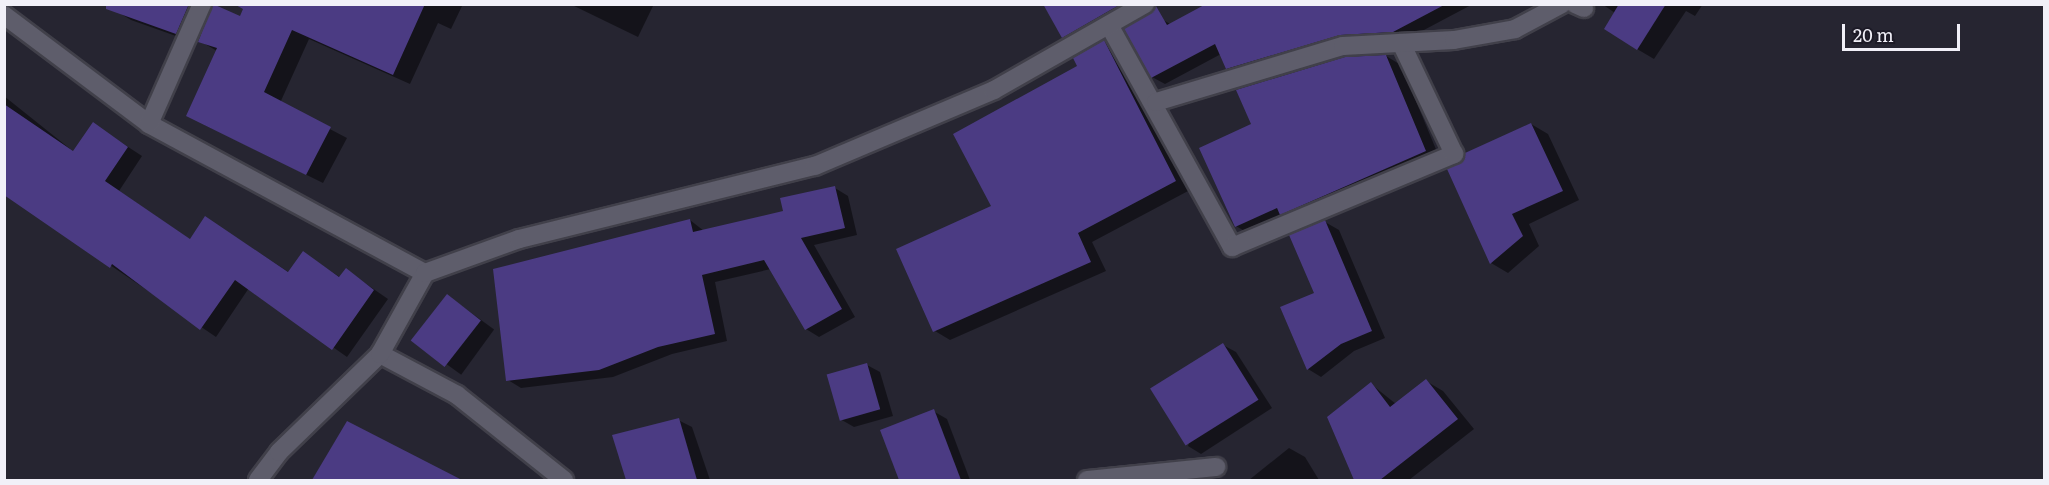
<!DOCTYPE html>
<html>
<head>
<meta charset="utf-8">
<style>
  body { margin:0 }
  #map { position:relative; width:2049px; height:485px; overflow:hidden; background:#262531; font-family:Literata,serif }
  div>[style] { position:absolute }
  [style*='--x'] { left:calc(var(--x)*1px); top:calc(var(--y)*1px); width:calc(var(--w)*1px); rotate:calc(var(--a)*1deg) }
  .shadow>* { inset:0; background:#0007; transform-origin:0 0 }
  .building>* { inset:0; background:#4b3b83; transform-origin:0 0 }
  .roads { filter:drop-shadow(2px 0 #41404a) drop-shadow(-2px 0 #41404a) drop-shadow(0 2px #41404a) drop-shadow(0 -2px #41404a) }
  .street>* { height:18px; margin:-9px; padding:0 9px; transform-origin:9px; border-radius:9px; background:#5e5d6b }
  span { translate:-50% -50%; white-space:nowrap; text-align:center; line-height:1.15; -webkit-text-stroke:5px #1d1b27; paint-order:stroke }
  .frame { position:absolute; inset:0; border:6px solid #f1f0f8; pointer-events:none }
  .scale { position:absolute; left:1842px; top:24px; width:118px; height:27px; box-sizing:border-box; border:3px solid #f1f0f8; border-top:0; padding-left:8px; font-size:18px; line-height:21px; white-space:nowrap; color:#f1f0f8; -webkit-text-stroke:4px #1d1b27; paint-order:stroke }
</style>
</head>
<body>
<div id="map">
  <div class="shadow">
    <div style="clip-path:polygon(120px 4px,207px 5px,190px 41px,131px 20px,118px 12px)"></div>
    <div style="clip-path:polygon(247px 4px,463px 4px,451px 29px,438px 23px,410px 84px,309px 39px,280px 103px,347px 138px,323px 183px,205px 125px,217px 51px,200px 41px,241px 18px)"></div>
    <div style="clip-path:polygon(570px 4px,654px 4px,638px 37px)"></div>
    <div style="clip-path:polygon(1111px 4px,1120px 20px,1076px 45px,1063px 37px)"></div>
    <div style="clip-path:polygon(1209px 4px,1473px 4px,1407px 39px,1240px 76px,1227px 68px,1221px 54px,1165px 84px,1152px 77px,1163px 20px,1172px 25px)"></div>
    <div style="clip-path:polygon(1602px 4px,1703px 4px,1695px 16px,1686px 11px,1654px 59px,1637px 49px,1615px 13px)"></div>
    <div style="clip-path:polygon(1104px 42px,1120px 51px,1190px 190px,1092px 242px,1106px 271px,950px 340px,935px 331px,898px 250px,993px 207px,1079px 66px)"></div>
    <div style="clip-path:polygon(1386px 56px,1401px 65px,1440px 159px,1251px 235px,1236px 226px,1253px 125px)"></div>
    <div style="clip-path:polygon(4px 96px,74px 152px,93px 124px,142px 156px,119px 191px,191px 240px,206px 218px,290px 273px,304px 253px,341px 278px,346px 270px,388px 299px,347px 357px,249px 288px,216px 337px,4px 193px)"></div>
    <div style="clip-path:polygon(1531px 124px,1548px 134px,1579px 200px,1529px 224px,1539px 246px,1508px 273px,1491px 263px,1449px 170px)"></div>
    <div style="clip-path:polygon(835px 188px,848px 196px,857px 235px,814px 245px,855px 317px,819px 337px,806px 329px,771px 269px,715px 282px,727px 341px,672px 354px,613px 377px,521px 388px,508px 380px,690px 220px,704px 231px,785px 212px)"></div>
    <div style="clip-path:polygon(1325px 222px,1339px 230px,1385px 338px,1354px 351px,1321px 377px,1308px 369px)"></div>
    <div style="left:448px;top:296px;width:57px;height:56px;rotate:36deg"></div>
    <div style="clip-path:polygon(1223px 345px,1236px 352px,1272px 408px,1201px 454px,1188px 446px)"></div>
    <div style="clip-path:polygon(867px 365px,880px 372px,893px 416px,854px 427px,840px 419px)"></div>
    <div style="clip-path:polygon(1426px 381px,1443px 391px,1474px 429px,1409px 480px,1356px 480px,1329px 417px,1371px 384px,1396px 404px)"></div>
    <div style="clip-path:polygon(933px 411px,947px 419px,970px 480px,901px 480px,882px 430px)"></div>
    <div style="clip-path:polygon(678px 420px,692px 427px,710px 480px,626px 478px)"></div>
    <div style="clip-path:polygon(347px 423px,459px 480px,314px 480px)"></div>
    <div style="clip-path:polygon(1289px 448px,1305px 457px,1319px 480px,1249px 480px)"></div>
  </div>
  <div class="building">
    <div style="clip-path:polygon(106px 4px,189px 4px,176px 34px,106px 9px)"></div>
    <div style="clip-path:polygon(213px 4px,240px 16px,243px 9px,234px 4px,425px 4px,393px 75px,292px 30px,264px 92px,331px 127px,306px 175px,186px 116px,217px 48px,198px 42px)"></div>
    <div style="clip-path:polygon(1043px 4px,1121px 4px,1062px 38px)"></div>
    <div style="clip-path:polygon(1206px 4px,1446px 4px,1393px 32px,1340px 35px,1226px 69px,1215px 44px,1151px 78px,1124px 29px,1156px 6px,1167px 25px)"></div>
    <div style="clip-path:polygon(1619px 4px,1666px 4px,1637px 50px,1604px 29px)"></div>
    <div style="clip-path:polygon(1104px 40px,1176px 181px,1078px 233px,1091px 262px,933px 332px,896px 249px,991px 206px,953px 134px,1077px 66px,1073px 58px)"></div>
    <div style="clip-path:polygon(1386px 55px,1426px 151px,1280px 215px,1277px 208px,1235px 227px,1199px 148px,1251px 124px,1236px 90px,1345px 57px)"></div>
    <div style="clip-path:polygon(4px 104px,73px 151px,93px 122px,128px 147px,105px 181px,190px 239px,205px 216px,288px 272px,303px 251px,339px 277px,346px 268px,374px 290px,332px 350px,235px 280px,200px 330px,112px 264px,110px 268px,4px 195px)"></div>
    <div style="clip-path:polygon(1531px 123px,1563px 191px,1512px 214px,1523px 236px,1490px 264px,1447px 169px,1463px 161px,1465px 153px)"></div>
    <div style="clip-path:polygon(835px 186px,845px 228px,801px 238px,842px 309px,805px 330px,764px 260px,702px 275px,715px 334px,658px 347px,599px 370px,506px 381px,493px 269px,690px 219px,693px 232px,783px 211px,780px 198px)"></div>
    <div style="clip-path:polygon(1325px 220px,1372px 331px,1341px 344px,1307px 370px,1280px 307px,1314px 293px,1289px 235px)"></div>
    <div style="left:447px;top:294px;width:43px;height:59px;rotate:38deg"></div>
    <div style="left:1223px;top:343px;width:67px;height:86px;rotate:58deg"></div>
    <div style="left:867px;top:363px;width:48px;height:42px;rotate:74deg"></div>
    <div style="clip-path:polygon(1426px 379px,1458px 419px,1380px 480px,1354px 480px,1327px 417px,1371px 382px,1390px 407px)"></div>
    <div style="clip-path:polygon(934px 409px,961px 480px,899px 480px,880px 430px)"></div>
    <div style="clip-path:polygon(679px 418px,697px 480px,626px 480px,612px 435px)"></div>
    <div style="clip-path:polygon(347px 421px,462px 480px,312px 480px)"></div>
  </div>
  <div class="roads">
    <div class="street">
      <div style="--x:1575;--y:4;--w:10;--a:24"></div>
      <div style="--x:4;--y:15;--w:181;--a:36.9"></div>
      <div style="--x:149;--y:124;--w:314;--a:28.4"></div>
      <div style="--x:1109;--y:25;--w:254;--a:61"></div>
      <div style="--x:1232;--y:247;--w:241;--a:-22.7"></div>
      <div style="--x:1454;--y:154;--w:123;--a:-115.5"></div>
      <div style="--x:1156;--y:102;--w:195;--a:-16.7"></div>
      <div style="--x:1343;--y:46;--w:111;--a:-3.1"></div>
      <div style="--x:1454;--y:40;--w:62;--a:-10.2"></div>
      <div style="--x:1515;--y:29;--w:53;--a:-28"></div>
      <div style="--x:149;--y:124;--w:131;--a:-66.2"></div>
      <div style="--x:380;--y:354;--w:87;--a:28"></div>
      <div style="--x:457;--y:395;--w:137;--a:38.5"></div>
      <div style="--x:258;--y:480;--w:35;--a:-53"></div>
      <div style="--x:279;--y:452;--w:141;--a:-44.1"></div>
      <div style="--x:380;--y:354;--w:93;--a:-60.9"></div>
      <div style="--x:425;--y:273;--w:100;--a:-19.9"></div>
      <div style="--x:519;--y:239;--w:305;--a:-13.9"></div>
      <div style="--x:815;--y:166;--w:194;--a:-23"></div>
      <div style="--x:994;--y:90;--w:174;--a:-29.7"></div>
      <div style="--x:1087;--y:480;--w:130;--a:-5.8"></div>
    </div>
  </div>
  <div class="frame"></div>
  <div class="scale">20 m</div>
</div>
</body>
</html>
